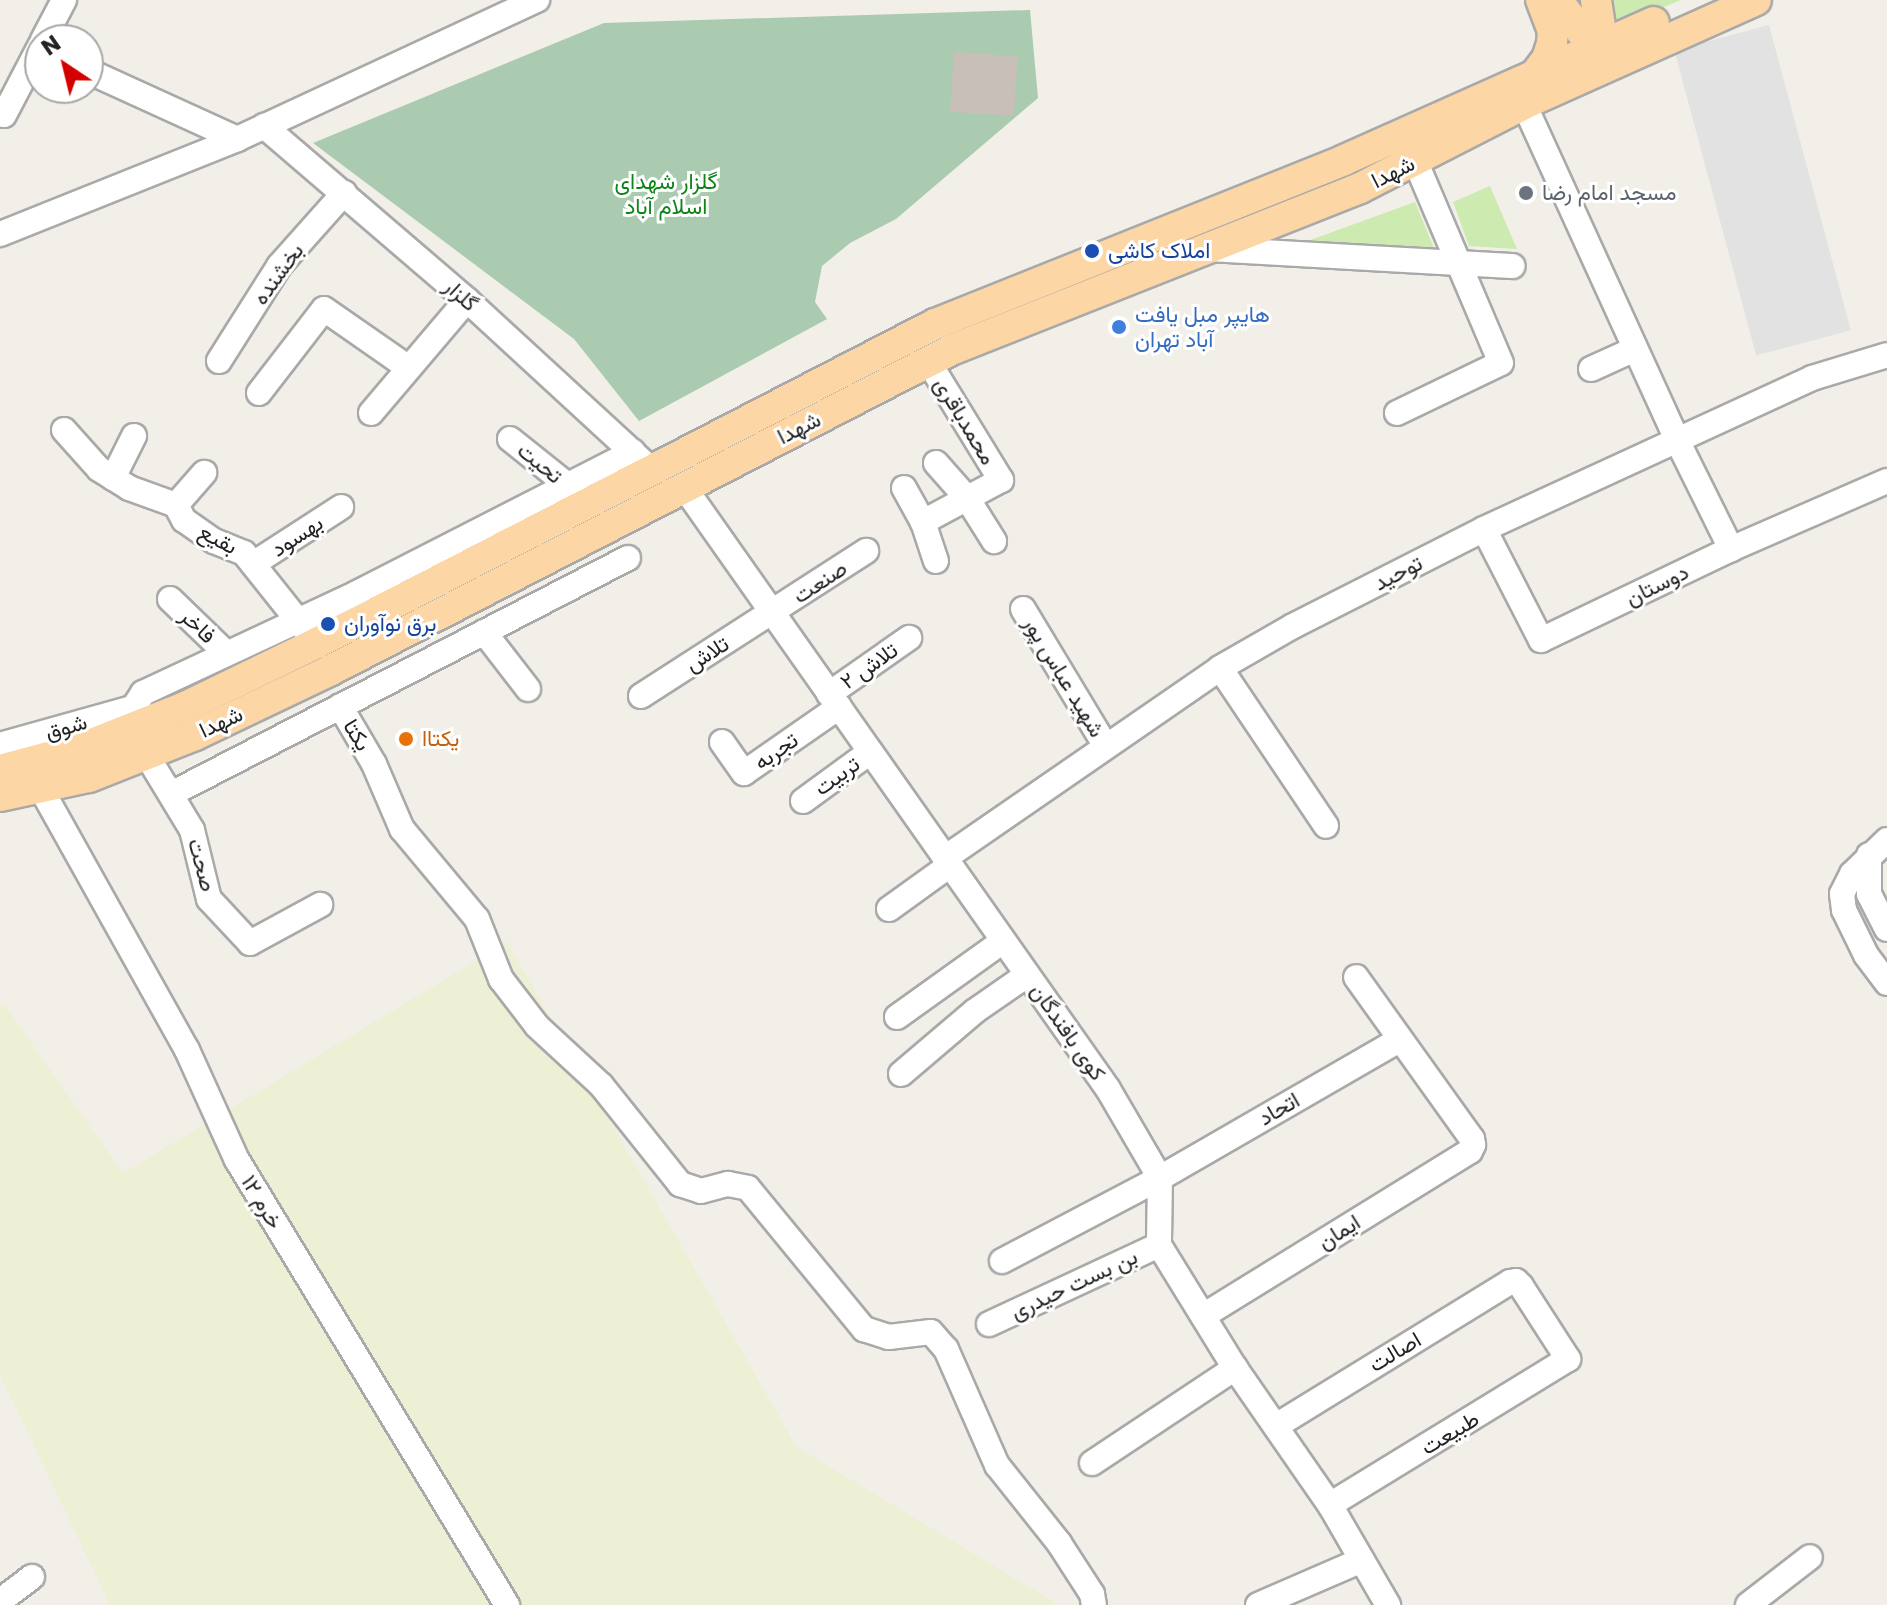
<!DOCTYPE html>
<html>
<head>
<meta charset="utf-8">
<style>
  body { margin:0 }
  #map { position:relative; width:1887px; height:1605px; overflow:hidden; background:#f2efe9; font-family:Poppins,Vazirmatn,sans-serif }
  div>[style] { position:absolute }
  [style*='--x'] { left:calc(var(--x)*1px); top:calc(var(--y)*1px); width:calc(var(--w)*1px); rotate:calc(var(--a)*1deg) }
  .farmland>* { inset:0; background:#eef0d5 }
  .grass>* { inset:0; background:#cdebb0 }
  .cemetery>* { inset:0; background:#aacbaf }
  .parking>* { inset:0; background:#e2e2e2; transform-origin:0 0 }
  .building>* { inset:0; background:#c7bfb8; transform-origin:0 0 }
  .roads { filter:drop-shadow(2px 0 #a9a9a9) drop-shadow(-2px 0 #a9a9a9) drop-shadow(0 2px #a9a9a9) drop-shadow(0 -2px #a9a9a9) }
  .minor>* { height:24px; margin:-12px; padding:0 12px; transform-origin:12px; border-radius:12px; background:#fff }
  .major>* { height:30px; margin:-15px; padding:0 15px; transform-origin:15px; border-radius:15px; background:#fcd6a4 }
  .dots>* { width:22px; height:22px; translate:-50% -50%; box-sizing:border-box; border:4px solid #fff; border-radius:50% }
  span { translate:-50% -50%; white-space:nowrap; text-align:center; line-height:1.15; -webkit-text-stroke:6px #fff; paint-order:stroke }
  .street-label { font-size:22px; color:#222 }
  .park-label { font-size:22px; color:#0c8416 }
  .worship-label { font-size:22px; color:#5b616d }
  .left { translate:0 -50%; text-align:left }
  .transit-label { font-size:22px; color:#164399 }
  .shop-label { font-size:22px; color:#366cbe }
  .food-label { font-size:22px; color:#c56008 }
  .north { position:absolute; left:24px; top:24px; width:80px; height:80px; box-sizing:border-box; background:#fff; border:2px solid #a7a7a7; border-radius:50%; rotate:325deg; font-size:22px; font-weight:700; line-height:32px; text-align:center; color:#222 }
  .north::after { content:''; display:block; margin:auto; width:28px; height:36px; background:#d40000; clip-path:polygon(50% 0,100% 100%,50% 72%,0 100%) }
</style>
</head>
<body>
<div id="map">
  <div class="farmland">
    <div style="clip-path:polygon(507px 942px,797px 1447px,1059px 1605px,110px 1605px,0 1375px,0 1006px,4px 1004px,123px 1173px)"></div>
  </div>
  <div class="grass">
    <div style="clip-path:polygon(1608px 0,1681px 0,1618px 26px)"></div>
    <div style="clip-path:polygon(1490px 186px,1517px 249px,1469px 246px,1453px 202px)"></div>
    <div style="clip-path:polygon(1415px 202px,1436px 253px,1302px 243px)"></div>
  </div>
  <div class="cemetery">
    <div style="clip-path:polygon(1030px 10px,1038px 98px,896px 219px,850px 243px,822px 266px,815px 302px,827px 319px,639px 421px,574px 339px,313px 143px,604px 23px)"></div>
  </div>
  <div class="parking">
    <div style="left:1769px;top:25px;width:316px;height:98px;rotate:75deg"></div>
  </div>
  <div class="building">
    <div style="left:954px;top:52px;width:64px;height:60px;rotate:4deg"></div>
  </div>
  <div class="roads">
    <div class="minor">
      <div style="--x:43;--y:40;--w:45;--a:-62.3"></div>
      <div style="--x:88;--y:71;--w:164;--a:24.5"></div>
      <div style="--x:1524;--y:104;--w:369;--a:65.5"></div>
      <div style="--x:1677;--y:440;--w:122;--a:63.6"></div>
      <div style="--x:0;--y:113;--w:4;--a:27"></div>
      <div style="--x:4;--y:115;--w:78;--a:-62.4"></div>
      <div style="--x:264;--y:126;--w:267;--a:40.6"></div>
      <div style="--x:467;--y:300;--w:238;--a:42.6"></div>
      <div style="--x:0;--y:234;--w:255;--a:-21.8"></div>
      <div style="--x:237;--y:139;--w:331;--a:-24.9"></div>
      <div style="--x:1208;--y:249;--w:305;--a:3.2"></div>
      <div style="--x:219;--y:361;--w:112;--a:-57.7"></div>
      <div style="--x:279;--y:266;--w:98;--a:-48.3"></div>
      <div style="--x:928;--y:361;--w:140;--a:58.5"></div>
      <div style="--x:1001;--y:480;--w:89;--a:151.7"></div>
      <div style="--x:923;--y:522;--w:41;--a:71.6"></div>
      <div style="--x:1591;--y:369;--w:48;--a:-24.4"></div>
      <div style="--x:259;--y:393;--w:106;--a:-52.3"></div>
      <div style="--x:324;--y:309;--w:103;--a:34.8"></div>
      <div style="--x:371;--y:413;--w:148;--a:-49.7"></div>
      <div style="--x:1397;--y:413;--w:115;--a:-25.7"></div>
      <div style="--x:1501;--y:363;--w:220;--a:-113"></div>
      <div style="--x:64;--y:430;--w:52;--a:48.1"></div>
      <div style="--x:99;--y:469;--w:36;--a:32"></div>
      <div style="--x:129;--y:488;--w:50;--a:19.9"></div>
      <div style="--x:176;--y:505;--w:17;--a:62"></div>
      <div style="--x:184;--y:520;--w:37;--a:35"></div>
      <div style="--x:214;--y:541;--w:32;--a:22"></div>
      <div style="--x:244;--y:553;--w:101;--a:51.4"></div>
      <div style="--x:510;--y:439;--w:77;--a:38.7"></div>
      <div style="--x:936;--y:463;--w:47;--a:48.5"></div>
      <div style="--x:967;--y:498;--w:51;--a:57.9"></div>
      <div style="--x:113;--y:478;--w:47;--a:-63.4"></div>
      <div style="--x:684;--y:487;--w:736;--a:54.84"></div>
      <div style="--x:1108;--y:1089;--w:103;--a:59.7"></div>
      <div style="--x:1160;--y:1178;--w:67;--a:90.9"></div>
      <div style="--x:1159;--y:1245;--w:145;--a:58.3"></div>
      <div style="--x:1235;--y:1368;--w:167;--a:55.3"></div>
      <div style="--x:1330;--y:1505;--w:116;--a:59.9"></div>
      <div style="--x:904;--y:488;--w:39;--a:61"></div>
      <div style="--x:176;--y:505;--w:43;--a:-48.8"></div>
      <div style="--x:1484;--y:529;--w:125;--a:62.8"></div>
      <div style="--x:1541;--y:640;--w:211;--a:-25.6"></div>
      <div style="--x:1731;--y:549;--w:170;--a:-23.6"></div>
      <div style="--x:253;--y:564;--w:105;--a:-32.9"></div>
      <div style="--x:170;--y:599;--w:78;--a:44"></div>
      <div style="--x:1023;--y:609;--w:159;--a:58.9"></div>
      <div style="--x:484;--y:632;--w:72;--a:52.3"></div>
      <div style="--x:1220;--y:668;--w:190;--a:56.1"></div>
      <div style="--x:829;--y:694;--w:98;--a:-35"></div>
      <div style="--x:641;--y:696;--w:268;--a:-32.8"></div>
      <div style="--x:340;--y:706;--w:67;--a:59.6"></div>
      <div style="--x:374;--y:764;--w:71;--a:66.7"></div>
      <div style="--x:402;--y:829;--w:117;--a:50.2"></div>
      <div style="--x:477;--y:919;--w:65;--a:68.2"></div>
      <div style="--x:501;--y:979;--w:59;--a:52.5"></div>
      <div style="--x:537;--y:1026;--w:87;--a:42.7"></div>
      <div style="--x:601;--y:1085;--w:127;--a:51.4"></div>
      <div style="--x:680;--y:1184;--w:22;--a:18"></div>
      <div style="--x:701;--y:1191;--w:28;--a:-15"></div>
      <div style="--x:728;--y:1184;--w:20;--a:11"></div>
      <div style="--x:748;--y:1188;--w:183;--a:50.6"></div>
      <div style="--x:864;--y:1329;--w:26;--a:18"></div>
      <div style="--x:889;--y:1337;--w:42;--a:-6.8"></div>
      <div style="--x:931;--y:1332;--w:23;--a:49"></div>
      <div style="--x:946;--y:1349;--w:127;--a:66.3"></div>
      <div style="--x:997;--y:1465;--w:100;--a:51.5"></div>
      <div style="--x:1059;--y:1543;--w:61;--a:57.1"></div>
      <div style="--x:1092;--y:1594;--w:11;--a:80"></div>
      <div style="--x:116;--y:734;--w:49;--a:-56.6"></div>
      <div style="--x:143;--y:693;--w:236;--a:-25"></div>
      <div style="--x:357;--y:593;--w:310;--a:-27.1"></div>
      <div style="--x:722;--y:742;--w:38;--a:55"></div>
      <div style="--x:744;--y:773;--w:116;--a:-34.8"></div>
      <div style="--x:0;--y:745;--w:137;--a:-15.7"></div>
      <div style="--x:146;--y:754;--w:89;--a:58.8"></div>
      <div style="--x:192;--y:830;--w:71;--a:76.2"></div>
      <div style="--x:209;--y:899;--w:60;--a:47"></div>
      <div style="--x:250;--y:943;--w:80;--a:-28.5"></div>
      <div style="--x:40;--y:787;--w:301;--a:60.8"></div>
      <div style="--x:187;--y:1050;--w:121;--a:65.6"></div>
      <div style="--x:237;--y:1160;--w:521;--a:58.75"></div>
      <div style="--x:173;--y:793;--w:512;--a:-27.32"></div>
      <div style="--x:803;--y:801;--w:83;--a:-36.2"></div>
      <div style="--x:1887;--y:840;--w:49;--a:135.8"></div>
      <div style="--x:1852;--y:874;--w:22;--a:117"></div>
      <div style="--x:1842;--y:894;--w:16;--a:83"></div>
      <div style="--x:1844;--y:910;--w:50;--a:63.9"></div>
      <div style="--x:1866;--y:955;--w:35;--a:53"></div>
      <div style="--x:1869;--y:855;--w:39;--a:90"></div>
      <div style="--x:1869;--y:894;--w:39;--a:63"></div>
      <div style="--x:945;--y:858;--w:334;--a:-34.6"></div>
      <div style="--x:1220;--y:668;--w:84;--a:-29.9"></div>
      <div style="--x:1293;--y:626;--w:214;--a:-26.9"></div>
      <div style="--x:1484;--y:529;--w:361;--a:-24.7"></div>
      <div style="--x:1812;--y:378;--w:78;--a:-17"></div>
      <div style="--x:889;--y:909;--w:75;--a:-35.8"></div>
      <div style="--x:897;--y:1017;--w:130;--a:-35.6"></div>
      <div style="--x:901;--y:1074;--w:97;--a:-40.4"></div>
      <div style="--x:975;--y:1011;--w:63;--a:-34.7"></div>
      <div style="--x:1002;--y:1261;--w:178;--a:-27.7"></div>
      <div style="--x:1160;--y:1178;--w:276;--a:-30"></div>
      <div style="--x:1203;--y:1316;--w:314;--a:-31.7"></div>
      <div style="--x:1470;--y:1151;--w:7;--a:-63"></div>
      <div style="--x:1473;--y:1145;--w:6;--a:-99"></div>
      <div style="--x:1472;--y:1139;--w:199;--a:-125.6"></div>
      <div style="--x:989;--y:1324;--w:187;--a:-24.9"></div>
      <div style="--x:1276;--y:1426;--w:275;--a:-31.6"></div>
      <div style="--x:1510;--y:1282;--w:6;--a:-9"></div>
      <div style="--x:1516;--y:1281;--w:7;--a:45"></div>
      <div style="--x:1521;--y:1286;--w:87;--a:57.2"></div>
      <div style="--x:1568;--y:1359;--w:279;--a:148.5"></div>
      <div style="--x:1092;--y:1463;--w:172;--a:-33.6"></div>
      <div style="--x:0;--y:1601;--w:40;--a:-37"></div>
      <div style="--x:1258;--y:1605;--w:113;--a:-23.4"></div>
      <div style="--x:1748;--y:1605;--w:78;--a:-37.7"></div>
    </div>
    <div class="major">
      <div style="--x:1557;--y:0;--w:61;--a:52.4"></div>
      <div style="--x:1594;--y:48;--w:20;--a:66"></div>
      <div style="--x:1594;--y:48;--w:17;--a:-66"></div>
      <div style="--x:1601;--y:32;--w:32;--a:-99"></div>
      <div style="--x:1534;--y:76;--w:21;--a:-53"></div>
      <div style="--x:1547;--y:59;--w:16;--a:-72"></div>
      <div style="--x:1552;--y:44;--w:13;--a:-86"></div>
      <div style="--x:1553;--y:31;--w:33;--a:-111"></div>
      <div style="--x:0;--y:770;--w:85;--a:-15"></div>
      <div style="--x:82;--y:748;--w:111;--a:-21.7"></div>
      <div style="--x:185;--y:707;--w:147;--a:-25.9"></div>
      <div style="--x:317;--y:643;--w:695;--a:-27.3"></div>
      <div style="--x:935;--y:324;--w:441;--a:-21.8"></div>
      <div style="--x:1344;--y:160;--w:339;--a:-24"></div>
      <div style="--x:0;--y:796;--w:91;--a:-12.1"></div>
      <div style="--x:89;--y:777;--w:114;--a:-21.6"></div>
      <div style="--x:195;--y:735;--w:151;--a:-25.5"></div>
      <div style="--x:331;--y:670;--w:698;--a:-27.3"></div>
      <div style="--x:951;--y:350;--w:440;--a:-21.6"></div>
      <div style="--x:1360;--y:188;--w:184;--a:-27.1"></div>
      <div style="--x:1524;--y:104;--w:254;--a:-24.1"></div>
    </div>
  </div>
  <div class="dots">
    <div style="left:1526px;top:193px;background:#6b7280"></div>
    <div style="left:1092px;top:251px;background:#1a4fb4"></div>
    <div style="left:1119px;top:327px;background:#3f7fe0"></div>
    <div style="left:328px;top:624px;background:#1a4fb4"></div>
    <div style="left:406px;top:739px;background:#e8710a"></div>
  </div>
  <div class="street-label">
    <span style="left:1393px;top:172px;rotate:-27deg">شهدا</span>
    <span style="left:278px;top:274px;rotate:-54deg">بخشنده</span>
    <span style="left:461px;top:295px;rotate:42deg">گلزار</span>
    <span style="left:965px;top:421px;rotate:59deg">محمدباقری</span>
    <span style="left:799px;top:428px;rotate:-27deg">شهدا</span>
    <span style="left:540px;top:463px;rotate:39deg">تحیت</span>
    <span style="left:297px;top:536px;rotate:-33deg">بهسود</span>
    <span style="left:218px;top:539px;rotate:28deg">بقیع</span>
    <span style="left:1398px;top:573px;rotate:-27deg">توحید</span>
    <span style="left:820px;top:582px;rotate:-33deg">صنعت</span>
    <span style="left:1657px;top:585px;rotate:-26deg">دوستان</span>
    <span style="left:198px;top:626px;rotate:44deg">فاخر</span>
    <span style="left:707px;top:654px;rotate:-32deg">تلاش</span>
    <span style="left:869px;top:666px;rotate:-35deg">تلاش ۲</span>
    <span style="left:1064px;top:677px;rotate:59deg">شهید عباس پور</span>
    <span style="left:221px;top:722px;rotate:-25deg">شهدا</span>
    <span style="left:66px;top:727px;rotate:-16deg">شوق</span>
    <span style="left:357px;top:735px;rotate:59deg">یکتا</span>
    <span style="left:776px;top:751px;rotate:-35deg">تجربه</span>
    <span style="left:837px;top:776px;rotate:-36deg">تربیت</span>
    <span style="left:202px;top:865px;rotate:75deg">صحت</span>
    <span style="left:1068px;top:1032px;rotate:55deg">کوی بافندگان</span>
    <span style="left:1279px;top:1109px;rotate:-30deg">اتحاد</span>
    <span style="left:262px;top:1202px;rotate:59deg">خرم ۱۲</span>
    <span style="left:1339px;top:1232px;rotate:-32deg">ایمان</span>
    <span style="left:1074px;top:1284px;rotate:-25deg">بن بست حیدری</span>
    <span style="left:1395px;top:1352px;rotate:-31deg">اصالت</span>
    <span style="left:1450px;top:1433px;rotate:-31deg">طبیعت</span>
  </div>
  <div class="park-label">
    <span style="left:666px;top:194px">گلزار شهدای<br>اسلام آباد</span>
  </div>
  <div class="worship-label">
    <span class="left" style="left:1542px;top:193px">مسجد امام رضا</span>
  </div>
  <div class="transit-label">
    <span class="left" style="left:1108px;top:251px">املاک کاشی</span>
    <span class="left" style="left:344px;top:624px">برق نوآوران</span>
  </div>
  <div class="shop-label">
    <span class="left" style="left:1135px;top:327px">هایپر مبل یافت<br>آباد تهران</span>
  </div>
  <div class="food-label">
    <span class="left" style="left:422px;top:739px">یکتاا</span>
  </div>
  <div class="north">N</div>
</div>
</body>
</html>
